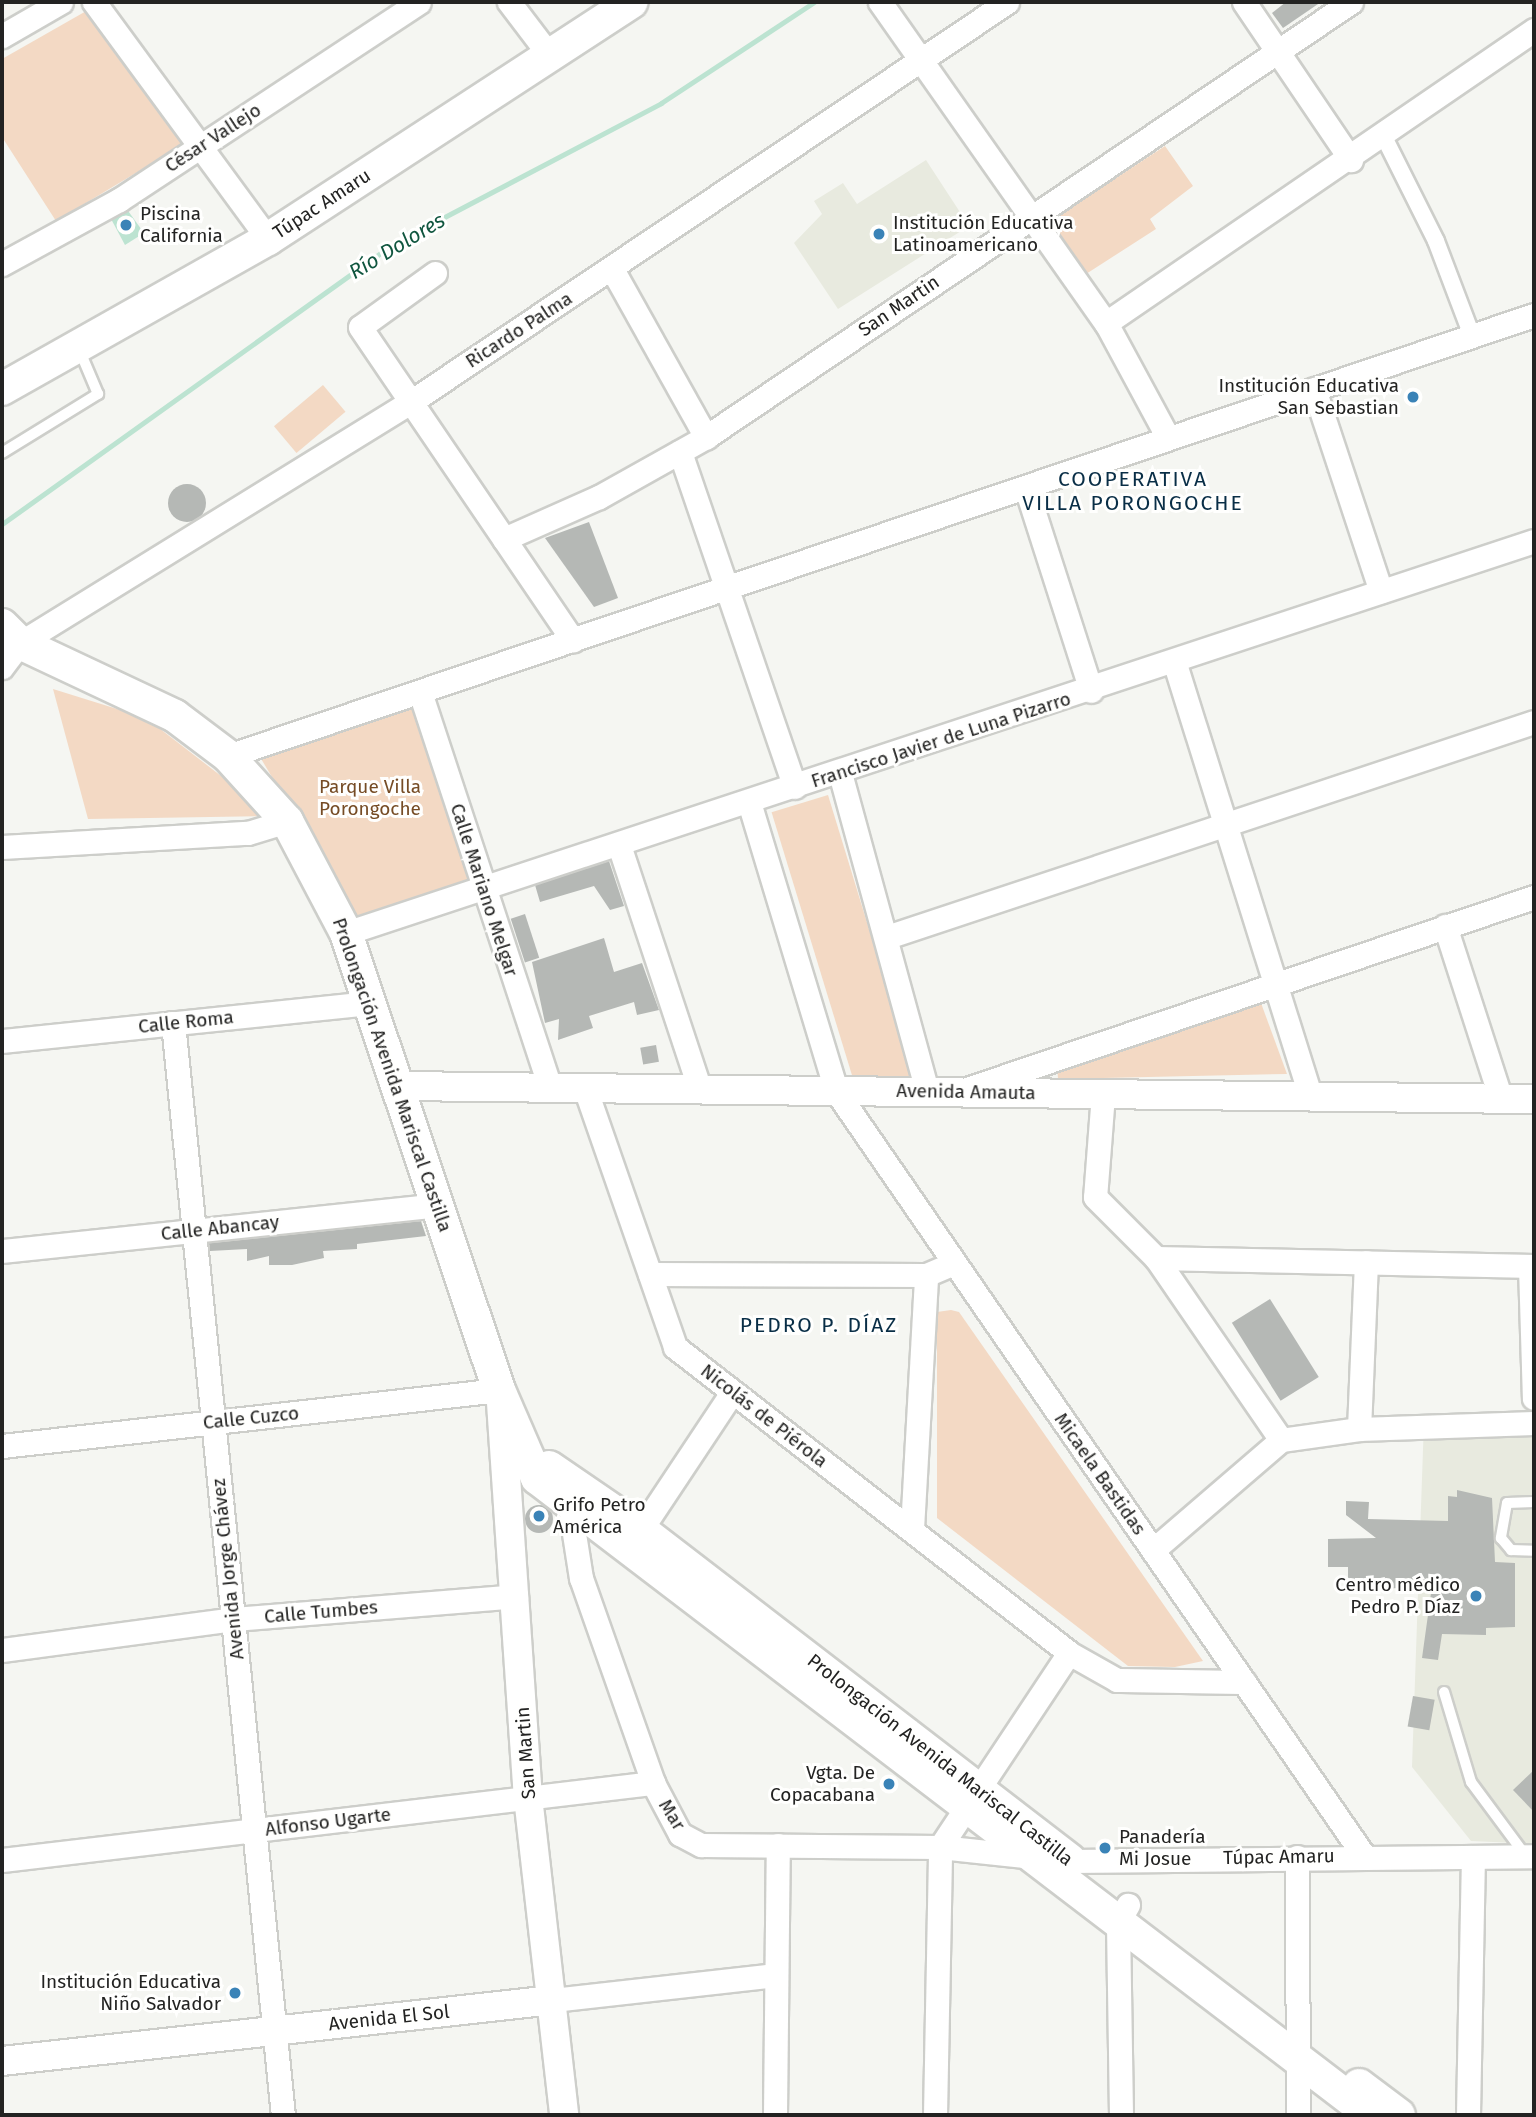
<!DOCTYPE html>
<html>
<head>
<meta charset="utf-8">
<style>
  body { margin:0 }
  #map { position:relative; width:1536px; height:2117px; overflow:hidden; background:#f5f6f2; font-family:"Fira Sans",sans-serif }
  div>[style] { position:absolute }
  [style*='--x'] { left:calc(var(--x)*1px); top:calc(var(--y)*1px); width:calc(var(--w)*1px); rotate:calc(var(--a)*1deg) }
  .built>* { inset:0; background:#e8eadf }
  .green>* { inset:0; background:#f3d9c4; transform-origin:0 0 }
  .water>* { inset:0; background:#bce3d1 }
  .stream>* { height:5px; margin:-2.5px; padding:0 2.5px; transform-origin:2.5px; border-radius:2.5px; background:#bce3d1 }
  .building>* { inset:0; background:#b5b8b5; transform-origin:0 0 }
  .round { border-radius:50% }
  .roads { filter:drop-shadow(2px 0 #cdceca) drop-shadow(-2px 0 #cdceca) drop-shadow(0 2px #cdceca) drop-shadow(0 -2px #cdceca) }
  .service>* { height:10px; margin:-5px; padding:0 5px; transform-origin:5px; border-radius:5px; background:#fff }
  .pedestrian>* { height:16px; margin:-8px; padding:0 8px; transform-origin:8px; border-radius:8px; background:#fff }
  .minor>* { height:23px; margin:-11.5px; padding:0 11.5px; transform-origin:11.5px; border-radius:11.5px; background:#fff }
  .tertiary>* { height:28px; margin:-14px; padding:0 14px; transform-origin:14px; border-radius:14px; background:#fff }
  .secondary>* { height:32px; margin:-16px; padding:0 16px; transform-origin:16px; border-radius:16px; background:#fff }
  .dots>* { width:19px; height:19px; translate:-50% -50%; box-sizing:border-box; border:4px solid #fffffe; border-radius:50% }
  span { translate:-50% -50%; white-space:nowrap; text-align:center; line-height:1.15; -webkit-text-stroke:6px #fffffe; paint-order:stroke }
  .street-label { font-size:19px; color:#232322 }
  .poi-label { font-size:19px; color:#232322 }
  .left { translate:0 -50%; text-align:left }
  .right { translate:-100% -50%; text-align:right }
  .park-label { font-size:19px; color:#764c25 }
  .water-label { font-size:21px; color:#10563f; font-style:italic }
  .neighbourhood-label { font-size:21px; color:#092e46; letter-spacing:2px }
  .frame { position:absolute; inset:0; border:4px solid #232322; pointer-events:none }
</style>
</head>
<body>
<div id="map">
  <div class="built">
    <div style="clip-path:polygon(926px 160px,969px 226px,838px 309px,794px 243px,822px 214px,814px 201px,843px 183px,857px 204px)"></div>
    <div style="clip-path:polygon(1424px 1421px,1534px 1425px,1534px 1844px,1471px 1841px,1412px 1767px)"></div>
  </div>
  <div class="green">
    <div style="clip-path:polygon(88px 10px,184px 144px,56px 221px,2px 137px,2px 59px)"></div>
    <div style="clip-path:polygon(1165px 146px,1193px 186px,1150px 219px,1156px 229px,1086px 274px,1049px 222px)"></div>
    <div style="left:323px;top:385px;width:35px;height:64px;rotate:50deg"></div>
    <div style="clip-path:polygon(53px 689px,146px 718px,273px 816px,88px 819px)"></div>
    <div style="clip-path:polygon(416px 705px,478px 885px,355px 916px,260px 757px)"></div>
    <div style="left:828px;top:795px;width:296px;height:59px;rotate:73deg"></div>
    <div style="clip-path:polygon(1261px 1003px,1287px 1074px,1058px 1079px,1057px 1063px)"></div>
    <div style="clip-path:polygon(951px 1310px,959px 1312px,1203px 1661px,1175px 1667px,1128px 1666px,937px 1518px,937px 1312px)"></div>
  </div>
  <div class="water">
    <div style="clip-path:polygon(126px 208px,144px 233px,125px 245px,110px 217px)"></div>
  </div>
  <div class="stream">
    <div style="--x:2;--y:524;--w:481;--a:-35.6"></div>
    <div style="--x:393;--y:244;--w:303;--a:-27.7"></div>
    <div style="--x:661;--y:103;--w:183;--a:-33.4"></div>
  </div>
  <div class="building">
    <div style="clip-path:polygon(1286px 2px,1321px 2px,1283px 28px,1272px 13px)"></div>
    <div class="round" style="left:168px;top:484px;width:38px;height:38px"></div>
    <div style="clip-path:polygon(589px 522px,618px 598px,594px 607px,545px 538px)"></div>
    <div style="clip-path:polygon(609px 861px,624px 906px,610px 910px,594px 886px,540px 902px,535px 885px)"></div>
    <div style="left:525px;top:914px;width:46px;height:15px;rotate:72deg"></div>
    <div style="clip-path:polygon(604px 938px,614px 972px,642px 963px,659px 1010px,637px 1015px,634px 1002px,589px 1016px,593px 1028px,558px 1040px,559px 1019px,545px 1023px,532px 962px)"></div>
    <div style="left:656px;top:1045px;width:17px;height:16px;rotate:80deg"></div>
    <div style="clip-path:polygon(421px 1221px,426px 1236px,357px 1244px,357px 1249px,323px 1251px,324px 1258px,292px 1265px,269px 1265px,269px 1256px,247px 1261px,247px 1249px,210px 1251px,209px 1243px)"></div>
    <div style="left:1270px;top:1299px;width:92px;height:45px;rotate:58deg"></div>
    <div style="clip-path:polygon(1457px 1490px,1492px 1498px,1495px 1562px,1515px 1563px,1515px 1627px,1486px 1628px,1486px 1635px,1442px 1634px,1438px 1660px,1422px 1658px,1432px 1586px,1348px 1591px,1348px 1567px,1328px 1567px,1328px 1539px,1376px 1538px,1346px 1515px,1346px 1501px,1369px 1502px,1368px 1519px,1448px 1521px,1448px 1496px,1457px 1497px)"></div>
    <div class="round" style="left:525px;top:1505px;width:28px;height:28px"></div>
    <div style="left:1413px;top:1696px;width:22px;height:31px;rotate:10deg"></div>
    <div style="clip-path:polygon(1534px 1770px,1534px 1812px,1513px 1790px)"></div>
  </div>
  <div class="roads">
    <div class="service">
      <div style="--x:2;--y:453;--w:113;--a:-31.6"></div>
      <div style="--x:98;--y:394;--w:49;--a:-112.9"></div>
      <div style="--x:1534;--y:1502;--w:27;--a:178"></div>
      <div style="--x:1507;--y:1503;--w:36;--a:100"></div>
      <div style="--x:1501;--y:1538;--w:16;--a:50"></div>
      <div style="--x:1511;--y:1550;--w:23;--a:2"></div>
      <div style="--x:1444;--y:1692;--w:94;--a:73.3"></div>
      <div style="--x:1471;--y:1782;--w:92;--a:53.4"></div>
    </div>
    <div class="pedestrian">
      <div style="--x:1384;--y:137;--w:116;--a:63.4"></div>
      <div style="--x:1436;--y:241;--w:102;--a:69.2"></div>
    </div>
    <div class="minor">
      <div style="--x:94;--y:2;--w:294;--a:53.7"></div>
      <div style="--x:509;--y:2;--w:68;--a:52.8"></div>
      <div style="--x:880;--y:2;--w:393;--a:54.9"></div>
      <div style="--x:1106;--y:323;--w:128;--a:61.6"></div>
      <div style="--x:1244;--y:2;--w:191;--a:55.9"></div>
      <div style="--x:2;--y:36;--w:68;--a:-30"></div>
      <div style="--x:2;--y:264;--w:133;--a:-28.7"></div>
      <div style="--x:119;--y:200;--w:359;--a:-33.4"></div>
      <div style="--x:612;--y:269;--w:193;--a:60.8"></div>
      <div style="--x:435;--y:273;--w:92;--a:144.2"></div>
      <div style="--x:360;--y:327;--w:379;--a:55.8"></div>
      <div style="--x:1106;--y:323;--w:519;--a:-34.39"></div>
      <div style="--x:1314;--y:389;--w:213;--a:71.7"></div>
      <div style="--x:680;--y:452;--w:354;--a:71.1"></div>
      <div style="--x:1026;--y:488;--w:213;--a:72.2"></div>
      <div style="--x:504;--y:539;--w:104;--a:-23.9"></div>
      <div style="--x:599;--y:497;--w:123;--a:-29.3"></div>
      <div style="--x:706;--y:437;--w:778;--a:-34"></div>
      <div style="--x:1175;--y:664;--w:453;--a:72.6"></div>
      <div style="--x:2;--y:667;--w:30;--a:-53"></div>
      <div style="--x:20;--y:643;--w:457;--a:-31.7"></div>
      <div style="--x:409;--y:403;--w:720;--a:-33.84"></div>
      <div style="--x:420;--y:692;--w:417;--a:71.8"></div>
      <div style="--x:228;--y:756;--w:1378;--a:-18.66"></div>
      <div style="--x:840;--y:773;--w:331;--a:74.7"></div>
      <div style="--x:749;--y:802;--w:302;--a:73.2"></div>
      <div style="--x:836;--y:1091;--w:930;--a:55.39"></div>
      <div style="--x:619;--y:845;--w:258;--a:71.7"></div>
      <div style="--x:2;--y:847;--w:246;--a:-3.3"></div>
      <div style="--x:248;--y:833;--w:41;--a:-17.1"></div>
      <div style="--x:1445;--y:926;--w:182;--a:72.1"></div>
      <div style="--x:346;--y:933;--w:1251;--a:-18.26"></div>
      <div style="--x:887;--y:937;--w:682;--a:-18.38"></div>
      <div style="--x:173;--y:1023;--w:1098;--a:84.25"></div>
      <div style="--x:2;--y:1041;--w:370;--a:-5.9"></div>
      <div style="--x:585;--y:1088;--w:274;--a:70.8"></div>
      <div style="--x:675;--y:1347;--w:499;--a:37.8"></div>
      <div style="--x:967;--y:1089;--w:599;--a:-18.71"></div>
      <div style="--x:1103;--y:1094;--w:103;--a:94.4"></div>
      <div style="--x:1095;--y:1197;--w:86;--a:45"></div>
      <div style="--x:1156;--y:1258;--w:221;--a:55.5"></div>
      <div style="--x:1281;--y:1440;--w:169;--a:139.3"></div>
      <div style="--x:2;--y:1251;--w:438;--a:-6"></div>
      <div style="--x:1156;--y:1258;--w:378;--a:1.2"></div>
      <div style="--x:1530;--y:1266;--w:132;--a:88.3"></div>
      <div style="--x:650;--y:1274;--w:276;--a:0.2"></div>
      <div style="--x:926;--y:1275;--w:30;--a:-23"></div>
      <div style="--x:1359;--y:1429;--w:167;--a:-87.6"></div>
      <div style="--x:1281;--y:1440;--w:79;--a:-8"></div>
      <div style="--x:1359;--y:1429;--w:175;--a:-2"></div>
      <div style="--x:2;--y:1446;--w:500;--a:-6.43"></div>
      <div style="--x:570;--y:1508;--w:71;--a:81.1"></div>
      <div style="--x:581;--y:1578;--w:217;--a:70.6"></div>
      <div style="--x:653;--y:1783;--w:58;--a:62.1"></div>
      <div style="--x:680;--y:1834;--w:24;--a:28"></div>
      <div style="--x:701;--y:1845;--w:239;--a:0.5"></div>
      <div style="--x:940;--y:1847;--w:132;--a:6.1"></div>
      <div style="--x:1071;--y:1861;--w:463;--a:-0.6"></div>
      <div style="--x:912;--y:1529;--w:254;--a:-86.8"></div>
      <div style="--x:632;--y:1543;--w:179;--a:-56.4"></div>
      <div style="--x:2;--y:1650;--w:233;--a:-7.6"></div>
      <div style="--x:233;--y:1619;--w:284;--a:-4.6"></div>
      <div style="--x:940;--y:1847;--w:233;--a:-56.4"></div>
      <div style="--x:1069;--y:1653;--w:55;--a:29.4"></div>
      <div style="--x:1117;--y:1680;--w:127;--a:0.9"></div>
      <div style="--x:1297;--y:1857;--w:258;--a:89.8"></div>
      <div style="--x:2;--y:1860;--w:656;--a:-6.75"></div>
      <div style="--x:553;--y:2000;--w:224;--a:-6.4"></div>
      <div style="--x:775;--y:2115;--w:270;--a:-89.4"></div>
      <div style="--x:935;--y:2115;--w:268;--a:-88.9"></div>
      <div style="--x:1121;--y:2115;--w:193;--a:-90.9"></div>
      <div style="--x:1118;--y:1922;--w:20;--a:-60"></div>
      <div style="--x:1468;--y:2115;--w:258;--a:-88.9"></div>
    </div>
    <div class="tertiary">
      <div style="--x:398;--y:1086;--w:1136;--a:0.66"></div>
      <div style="--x:501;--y:1403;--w:395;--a:86.1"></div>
      <div style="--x:528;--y:1797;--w:320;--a:83.5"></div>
      <div style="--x:2;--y:2061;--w:554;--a:-6.32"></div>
    </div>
    <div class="secondary">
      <div style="--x:2;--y:389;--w:305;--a:-29.4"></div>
      <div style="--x:268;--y:239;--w:434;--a:-33.1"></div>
      <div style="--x:2;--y:625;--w:25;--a:45"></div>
      <div style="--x:20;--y:643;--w:171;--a:25.2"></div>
      <div style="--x:175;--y:716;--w:66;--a:37"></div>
      <div style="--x:228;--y:756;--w:88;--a:47.8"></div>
      <div style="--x:287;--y:821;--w:127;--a:62.2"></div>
      <div style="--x:346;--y:933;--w:482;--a:71.5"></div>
      <div style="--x:499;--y:1390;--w:96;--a:66.6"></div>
      <div style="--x:537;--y:1478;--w:1049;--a:37.37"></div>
      <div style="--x:549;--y:1467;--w:112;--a:34.4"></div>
      <div style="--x:641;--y:1530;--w:541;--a:37.57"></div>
      <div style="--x:1359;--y:2085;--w:50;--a:36.9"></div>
    </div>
  </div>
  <div class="dots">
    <div style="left:126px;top:225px;background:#3a83b7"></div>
    <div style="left:879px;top:234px;background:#3a83b7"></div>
    <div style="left:1413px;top:397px;background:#3a83b7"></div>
    <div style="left:539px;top:1516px;background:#3a83b7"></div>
    <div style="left:1476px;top:1596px;background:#3a83b7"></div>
    <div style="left:889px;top:1784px;background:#3a83b7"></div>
    <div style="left:1105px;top:1848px;background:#3a83b7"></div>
    <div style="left:235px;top:1993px;background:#3a83b7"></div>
  </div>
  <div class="street-label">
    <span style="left:213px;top:138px;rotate:-33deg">César Vallejo</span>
    <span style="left:322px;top:204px;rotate:-33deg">Túpac Amaru</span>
    <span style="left:899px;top:306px;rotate:-34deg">San Martin</span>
    <span style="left:519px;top:330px;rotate:-33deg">Ricardo Palma</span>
    <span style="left:941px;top:740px;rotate:-18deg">Francisco Javier de Luna Pizarro</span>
    <span style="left:484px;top:890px;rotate:72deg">Calle Mariano Melgar</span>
    <span style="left:186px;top:1022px;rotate:-6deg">Calle Roma</span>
    <span style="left:392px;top:1075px;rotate:71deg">Prolongación Avenida Mariscal Castilla</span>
    <span style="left:966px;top:1092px;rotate:1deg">Avenida Amauta</span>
    <span style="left:220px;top:1228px;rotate:-6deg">Calle Abancay</span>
    <span style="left:764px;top:1416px;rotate:38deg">Nicolás de Piérola</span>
    <span style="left:251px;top:1418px;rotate:-6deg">Calle Cuzco</span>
    <span style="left:1100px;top:1474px;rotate:55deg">Micaela Bastidas</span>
    <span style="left:228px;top:1569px;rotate:-96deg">Avenida Jorge Chávez</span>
    <span style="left:321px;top:1612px;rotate:-5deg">Calle Tumbes</span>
    <span style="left:526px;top:1753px;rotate:-94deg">San Martin</span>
    <span style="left:940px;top:1760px;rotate:38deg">Prolongación Avenida Mariscal Castilla</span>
    <span style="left:672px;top:1815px;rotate:58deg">Mar</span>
    <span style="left:328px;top:1822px;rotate:-7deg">Alfonso Ugarte</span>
    <span style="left:1279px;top:1857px;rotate:-1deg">Túpac Amaru</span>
    <span style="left:389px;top:2018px;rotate:-6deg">Avenida El Sol</span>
  </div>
  <div class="poi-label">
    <span class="left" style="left:140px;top:225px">Piscina<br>California</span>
    <span class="left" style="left:893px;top:234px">Institución Educativa<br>Latinoamericano</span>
    <span class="right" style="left:1399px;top:397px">Institución Educativa<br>San Sebastian</span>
    <span class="left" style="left:553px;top:1516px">Grifo Petro<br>América</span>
    <span class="right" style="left:1460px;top:1596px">Centro médico<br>Pedro P. Díaz</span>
    <span class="right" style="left:875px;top:1784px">Vgta. De<br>Copacabana</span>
    <span class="left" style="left:1119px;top:1848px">Panadería<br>Mi Josue</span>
    <span class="right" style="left:221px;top:1993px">Institución Educativa<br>Niño Salvador</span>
  </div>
  <div class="park-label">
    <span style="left:370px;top:798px">Parque Villa<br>Porongoche</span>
  </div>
  <div class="water-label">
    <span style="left:397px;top:246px;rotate:-31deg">Río Dolores</span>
  </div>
  <div class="neighbourhood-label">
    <span style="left:1133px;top:491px">COOPERATIVA<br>VILLA PORONGOCHE</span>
    <span style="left:819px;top:1325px">PEDRO P. DÍAZ</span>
  </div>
  <div class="frame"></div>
</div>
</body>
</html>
